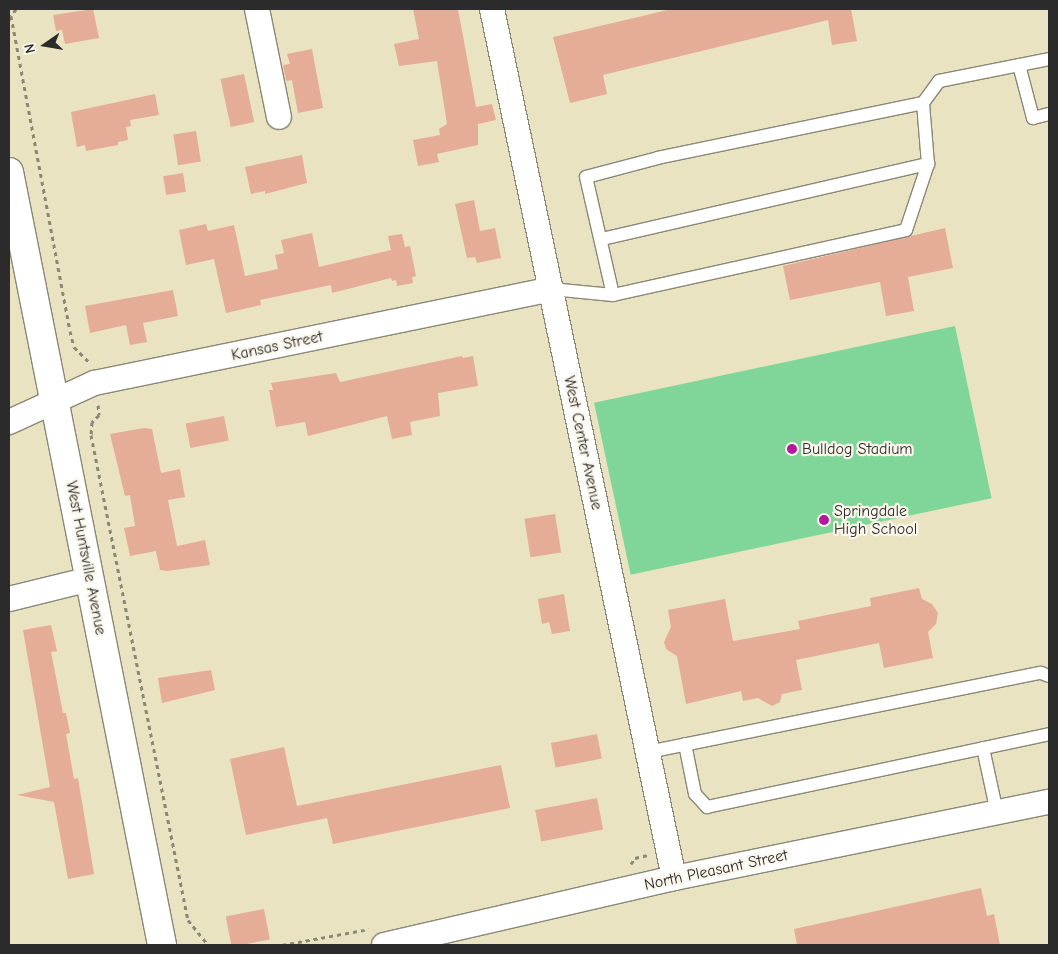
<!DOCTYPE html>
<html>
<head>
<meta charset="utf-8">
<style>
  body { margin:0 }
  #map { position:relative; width:1058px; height:954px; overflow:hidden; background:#e9e3c2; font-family:"Comic Neue",sans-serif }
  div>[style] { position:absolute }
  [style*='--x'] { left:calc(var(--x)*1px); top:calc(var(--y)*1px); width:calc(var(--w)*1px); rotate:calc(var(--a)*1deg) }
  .green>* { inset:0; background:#80d699; transform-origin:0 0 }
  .building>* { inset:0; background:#e5ac97; transform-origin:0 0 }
  .path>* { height:3px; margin-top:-1.5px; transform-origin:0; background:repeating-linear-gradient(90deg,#8a8776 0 4px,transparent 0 8px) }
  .roads { filter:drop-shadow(1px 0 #8a8776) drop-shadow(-1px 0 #8a8776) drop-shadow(0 1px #8a8776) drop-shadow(0 -1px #8a8776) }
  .lane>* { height:12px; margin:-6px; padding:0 6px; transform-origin:6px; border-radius:6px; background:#fff }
  .street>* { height:24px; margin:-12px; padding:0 12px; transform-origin:12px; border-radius:12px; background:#fff }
  .secondary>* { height:28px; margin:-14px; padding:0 14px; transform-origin:14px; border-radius:14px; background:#fff }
  .dots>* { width:14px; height:14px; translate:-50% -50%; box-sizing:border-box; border:2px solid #fbf7ec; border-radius:50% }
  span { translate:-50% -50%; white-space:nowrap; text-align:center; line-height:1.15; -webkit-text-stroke:4.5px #fbf7ec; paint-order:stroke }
  .street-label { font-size:16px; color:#2b2b2b }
  .poi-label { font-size:16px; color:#2b2b2b }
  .left { translate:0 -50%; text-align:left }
  .frame { position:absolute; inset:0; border:10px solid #2b2b2b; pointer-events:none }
  .north { position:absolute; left:20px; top:20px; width:50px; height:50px; -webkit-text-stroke:4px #fbf7ec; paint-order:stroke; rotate:257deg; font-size:14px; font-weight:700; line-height:20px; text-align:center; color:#2b2b2b }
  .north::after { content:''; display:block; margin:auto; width:18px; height:22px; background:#2b2b2b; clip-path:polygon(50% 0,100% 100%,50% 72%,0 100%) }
</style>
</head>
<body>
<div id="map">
  <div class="green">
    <div style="left:955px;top:326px;width:176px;height:369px;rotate:78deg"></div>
  </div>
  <div class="building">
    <div style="clip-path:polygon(93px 9px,99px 38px,65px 44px,62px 30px,56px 31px,53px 15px)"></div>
    <div style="clip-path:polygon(413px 9px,458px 9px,476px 107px,492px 104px,496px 120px,478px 124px,478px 145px,437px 154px,439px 162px,418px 166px,413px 140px,440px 135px,439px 129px,447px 124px,437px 61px,399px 66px,394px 44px,419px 39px)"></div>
    <div style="clip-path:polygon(672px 9px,851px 9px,857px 41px,832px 45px,828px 20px,603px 75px,607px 94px,570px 103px,553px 37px)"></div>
    <div style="clip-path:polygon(312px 49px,323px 108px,298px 113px,292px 80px,286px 81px,283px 65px,290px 64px,287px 54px)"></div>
    <div style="left:244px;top:74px;width:49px;height:24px;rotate:78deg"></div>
    <div style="clip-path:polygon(155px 94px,159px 115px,130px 120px,131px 126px,126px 127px,128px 140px,118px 142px,118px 145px,86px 151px,85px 145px,77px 147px,71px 112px)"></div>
    <div style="left:196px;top:131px;width:31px;height:23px;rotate:81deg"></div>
    <div style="clip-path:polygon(302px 155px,307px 183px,265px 194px,265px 191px,251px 194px,245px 167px)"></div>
    <div style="left:183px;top:173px;width:19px;height:20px;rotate:81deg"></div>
    <div style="clip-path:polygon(474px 200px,480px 231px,495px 228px,501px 258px,477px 263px,475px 257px,467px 258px,455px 204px)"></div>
    <div style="clip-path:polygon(206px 224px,208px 231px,234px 225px,245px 276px,278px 269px,275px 255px,284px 253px,281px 240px,312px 233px,319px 267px,391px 250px,388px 236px,402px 234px,405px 247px,410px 246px,416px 276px,412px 277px,413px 283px,397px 286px,396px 280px,392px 281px,391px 278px,332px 293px,331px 285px,260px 300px,261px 305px,226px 313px,214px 259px,186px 265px,179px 230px)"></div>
    <div style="clip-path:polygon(945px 228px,953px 268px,908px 277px,914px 311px,886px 316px,880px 282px,790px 300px,783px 266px)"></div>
    <div style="clip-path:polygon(173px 290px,178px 316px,143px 323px,147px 342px,130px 345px,126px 325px,90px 333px,85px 306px)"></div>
    <div style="clip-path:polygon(462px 356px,463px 358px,473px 356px,478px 386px,438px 393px,440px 416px,410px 422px,412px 435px,392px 439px,387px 416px,308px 436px,305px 422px,276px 427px,269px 390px,273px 390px,271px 383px,336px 373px,340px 382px)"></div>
    <div style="left:224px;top:416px;width:25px;height:39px;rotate:79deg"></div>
    <div style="clip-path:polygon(144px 428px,152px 429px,161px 473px,180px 469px,185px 497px,168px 500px,177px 546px,205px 540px,210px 565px,167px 571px,160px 570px,156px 551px,130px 556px,124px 528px,135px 526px,130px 495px,125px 496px,110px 434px)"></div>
    <div style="left:555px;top:514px;width:39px;height:31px;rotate:81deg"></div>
    <div style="clip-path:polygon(919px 588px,922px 599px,932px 604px,938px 613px,936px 624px,928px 632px,933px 658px,884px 668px,879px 643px,796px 660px,802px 690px,782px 694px,780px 702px,772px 706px,758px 698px,743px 701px,741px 691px,686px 704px,677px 656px,666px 649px,664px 642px,671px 627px,668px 610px,725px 599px,733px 641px,800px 629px,798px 621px,871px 606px,870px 598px)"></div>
    <div style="clip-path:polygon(564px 594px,570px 631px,552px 634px,549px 622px,542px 624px,538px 599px)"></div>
    <div style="clip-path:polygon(51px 625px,57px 651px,51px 652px,63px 713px,66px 713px,70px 733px,66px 734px,74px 779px,78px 778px,94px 874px,68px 879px,54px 802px,17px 795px,50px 787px,23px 630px)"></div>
    <div style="clip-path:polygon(211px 670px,215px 690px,162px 703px,158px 678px)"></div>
    <div style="left:597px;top:734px;width:25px;height:47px;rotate:79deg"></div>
    <div style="clip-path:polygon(284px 747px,297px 806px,501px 765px,510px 808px,333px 844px,327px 818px,246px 835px,230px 759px)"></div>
    <div style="left:597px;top:798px;width:32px;height:63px;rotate:79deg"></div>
    <div style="clip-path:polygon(981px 888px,987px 916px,994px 914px,1000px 945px,797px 945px,794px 929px)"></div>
    <div style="left:264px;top:909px;width:31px;height:39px;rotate:79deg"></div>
  </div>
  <div class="path">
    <div style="--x:16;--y:9;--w:9;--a:126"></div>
    <div style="--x:11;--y:16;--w:320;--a:79.4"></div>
    <div style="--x:70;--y:331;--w:16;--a:76"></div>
    <div style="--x:74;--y:347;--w:21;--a:45"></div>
    <div style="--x:98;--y:405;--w:10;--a:84"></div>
    <div style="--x:99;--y:415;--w:10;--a:135"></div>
    <div style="--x:92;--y:422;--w:13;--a:94"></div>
    <div style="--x:91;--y:435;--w:495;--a:78.7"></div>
    <div style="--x:188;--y:920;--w:32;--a:51"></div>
    <div style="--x:631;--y:864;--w:7;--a:-56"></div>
    <div style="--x:635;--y:858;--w:13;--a:-13"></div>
    <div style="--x:282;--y:945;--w:88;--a:-10.4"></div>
  </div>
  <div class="roads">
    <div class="lane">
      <div style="--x:1019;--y:65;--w:55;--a:75.2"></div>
      <div style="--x:1033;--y:118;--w:16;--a:-14"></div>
      <div style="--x:923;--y:103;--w:27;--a:-54"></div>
      <div style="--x:939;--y:81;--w:112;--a:-11.3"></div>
      <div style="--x:602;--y:239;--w:335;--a:-13"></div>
      <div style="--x:551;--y:289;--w:62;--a:5.5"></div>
      <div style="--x:613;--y:295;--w:300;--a:-12.5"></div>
      <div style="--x:906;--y:230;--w:70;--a:-71.6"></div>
      <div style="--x:928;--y:164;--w:61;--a:-94.7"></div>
      <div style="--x:923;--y:103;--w:271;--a:168.3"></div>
      <div style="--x:658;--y:158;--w:74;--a:165.2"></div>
      <div style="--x:586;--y:177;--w:121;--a:77.1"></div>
      <div style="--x:685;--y:744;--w:51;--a:78.7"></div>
      <div style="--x:695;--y:794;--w:18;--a:47"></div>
      <div style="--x:707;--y:807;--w:350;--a:-12"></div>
      <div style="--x:983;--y:748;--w:66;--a:77.8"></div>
      <div style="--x:648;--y:752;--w:401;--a:-11.4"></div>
      <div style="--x:1041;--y:673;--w:9;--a:21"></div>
    </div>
    <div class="street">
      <div style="--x:257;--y:9;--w:110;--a:78.5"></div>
      <div style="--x:492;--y:9;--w:888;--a:78.17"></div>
      <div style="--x:9;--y:422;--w:94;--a:-24.6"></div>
      <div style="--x:94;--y:383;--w:467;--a:-11.6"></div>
      <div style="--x:9;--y:599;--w:83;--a:-13.9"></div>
      <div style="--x:384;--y:945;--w:298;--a:-13"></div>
      <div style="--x:674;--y:878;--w:383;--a:-11.5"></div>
    </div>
    <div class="secondary">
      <div style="--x:9;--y:172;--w:788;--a:78.8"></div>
    </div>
  </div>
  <div class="dots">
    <div style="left:792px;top:449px;background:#b5179e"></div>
    <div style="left:824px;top:520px;background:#b5179e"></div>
  </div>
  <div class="street-label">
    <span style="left:277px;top:346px;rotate:-12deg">Kansas Street</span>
    <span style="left:583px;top:443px;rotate:78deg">West Center Avenue</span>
    <span style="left:86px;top:558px;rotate:79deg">West Huntsville Avenue</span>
    <span style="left:716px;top:870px;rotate:-12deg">North Pleasant Street</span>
  </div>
  <div class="poi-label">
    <span class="left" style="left:802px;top:449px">Bulldog Stadium</span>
    <span class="left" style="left:834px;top:520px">Springdale<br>High School</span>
  </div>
  <div class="frame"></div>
  <div class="north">N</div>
</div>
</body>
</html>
